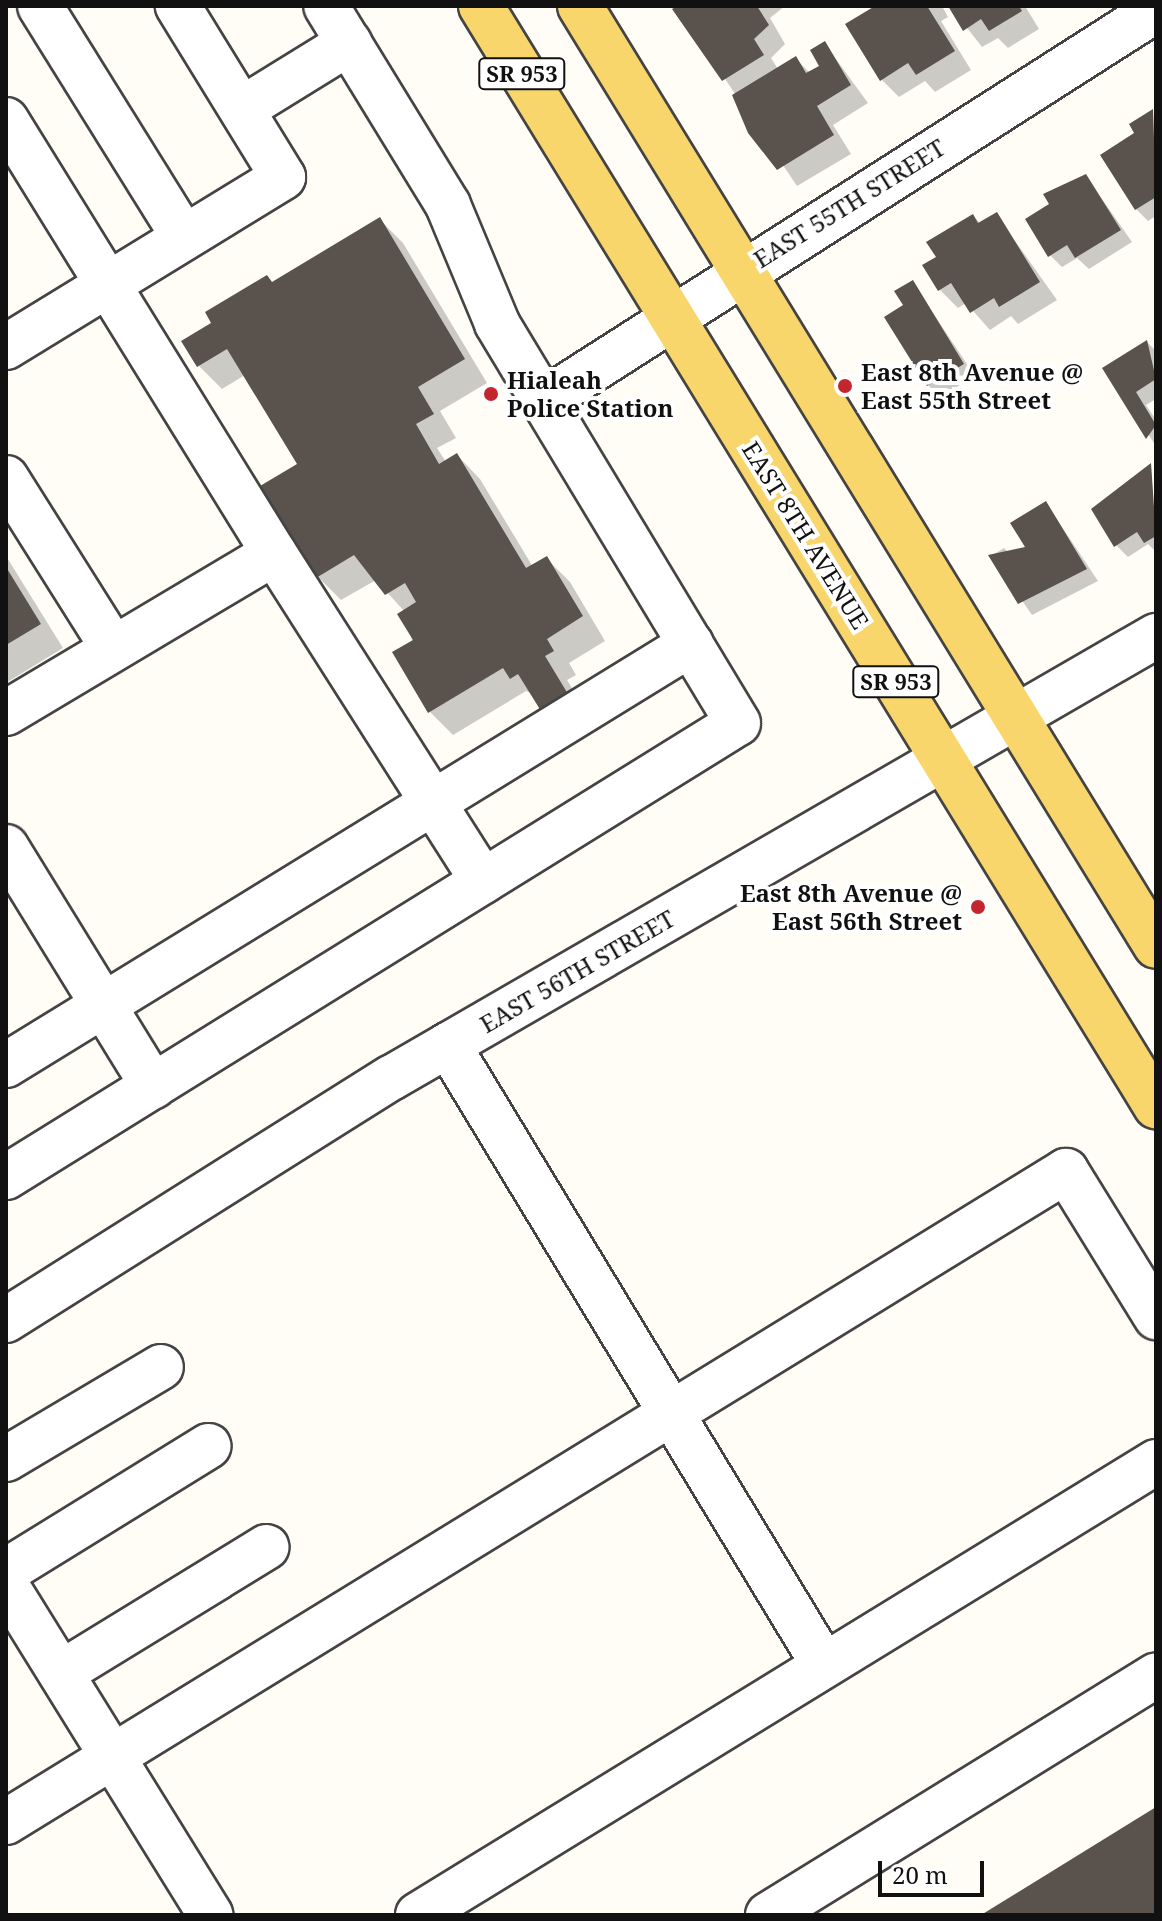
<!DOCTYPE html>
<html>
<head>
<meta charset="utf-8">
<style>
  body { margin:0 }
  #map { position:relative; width:1162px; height:1921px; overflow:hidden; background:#fffdf5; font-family:"Noto Serif",serif }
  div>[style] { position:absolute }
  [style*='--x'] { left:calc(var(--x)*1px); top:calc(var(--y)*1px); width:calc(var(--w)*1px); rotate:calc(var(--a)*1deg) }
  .shadow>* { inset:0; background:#0003 }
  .building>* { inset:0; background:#5a524d }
  .roads { filter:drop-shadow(2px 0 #444) drop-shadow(-2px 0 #444) drop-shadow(0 2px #444) drop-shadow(0 -2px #444) }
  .minor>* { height:44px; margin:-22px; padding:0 22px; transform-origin:22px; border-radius:22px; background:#fff }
  .major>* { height:44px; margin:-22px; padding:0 22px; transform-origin:22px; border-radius:22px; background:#f9d66b }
  .dots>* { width:22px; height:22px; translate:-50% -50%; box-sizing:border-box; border:4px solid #fff; border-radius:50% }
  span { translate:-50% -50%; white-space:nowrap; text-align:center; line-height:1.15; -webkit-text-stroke:8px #fff; paint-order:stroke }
  .shield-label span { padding:2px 6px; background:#fff; border:2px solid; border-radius:6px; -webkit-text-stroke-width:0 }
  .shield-label { font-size:22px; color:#111; font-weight:700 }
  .street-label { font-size:24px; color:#111 }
  .poi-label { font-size:24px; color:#111; font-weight:700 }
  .left { translate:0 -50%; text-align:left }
  .right { translate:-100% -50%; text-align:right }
  .frame { position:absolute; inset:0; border:8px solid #111; pointer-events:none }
  .scale { position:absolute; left:878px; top:1861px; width:106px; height:36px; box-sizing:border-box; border:4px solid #111; border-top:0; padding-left:10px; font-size:24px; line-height:28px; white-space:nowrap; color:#111; -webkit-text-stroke:6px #fff; paint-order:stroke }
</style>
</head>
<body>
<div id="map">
  <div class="shadow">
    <div style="clip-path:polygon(676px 6px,785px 6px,770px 18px,785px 44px,771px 58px,778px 69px,795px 58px,810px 73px,821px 67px,825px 44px,868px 103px,833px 125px,851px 154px,797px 186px)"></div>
    <div style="clip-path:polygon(879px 6px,942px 6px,948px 17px,941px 21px,971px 70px,935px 92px,925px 81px,899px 97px,881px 79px)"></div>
    <div style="clip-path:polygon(950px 6px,1025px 6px,1039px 29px,1008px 48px,998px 38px,982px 47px)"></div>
    <div style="clip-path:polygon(1153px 112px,1156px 216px,1148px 221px,1136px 209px,1137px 133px)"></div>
    <div style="clip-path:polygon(1086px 176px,1132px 242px,1089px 269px,1077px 258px,1062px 267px,1050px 255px,1052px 205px)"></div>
    <div style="clip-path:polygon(996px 214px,1057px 300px,1018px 324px,1011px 316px,990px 330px,966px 303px,958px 308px,940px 290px,938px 258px,973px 216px,981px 224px)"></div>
    <div style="clip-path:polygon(379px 219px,403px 243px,487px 383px,440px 411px,456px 438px,437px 448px,446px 462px,457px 455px,480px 479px,533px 567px,547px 559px,570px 582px,605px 641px,569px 663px,576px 675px,567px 680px,590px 718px,526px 691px,453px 735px,430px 712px,405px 612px,376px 580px,341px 600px,318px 577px,263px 486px,299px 465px,245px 375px,222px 389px,199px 366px,273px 284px)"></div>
    <div style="clip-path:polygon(912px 282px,975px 376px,940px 397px,928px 385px,905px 306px)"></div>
    <div style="clip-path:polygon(1147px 342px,1156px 351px,1156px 399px,1146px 405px,1156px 420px,1156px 446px,1105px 369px)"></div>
    <div style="clip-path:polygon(1151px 466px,1156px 552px,1148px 544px,1128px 557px,1116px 545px)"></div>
    <div style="clip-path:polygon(1046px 503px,1098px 581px,1032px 615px,991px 556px,1004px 548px,1013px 557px,1028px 547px)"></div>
    <div style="clip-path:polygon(6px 556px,63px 648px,6px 683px)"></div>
  </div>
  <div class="building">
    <div style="clip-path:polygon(677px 6px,757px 6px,769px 25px,754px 39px,764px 55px,722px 81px,672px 9px)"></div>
    <div style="clip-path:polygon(875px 6px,927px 6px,955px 51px,916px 75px,908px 63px,880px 81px,845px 24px)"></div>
    <div style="clip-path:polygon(948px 6px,1019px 6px,1022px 11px,989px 31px,981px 19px,963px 31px)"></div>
    <div style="clip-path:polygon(825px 41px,851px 85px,817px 106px,834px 135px,777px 170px,748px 133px,732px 95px,796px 56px,806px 73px,819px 66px,810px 50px)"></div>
    <div style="clip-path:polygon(1153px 109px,1156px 197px,1135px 210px,1100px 155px,1134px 133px,1129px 124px)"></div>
    <div style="clip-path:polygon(1086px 174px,1121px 230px,1075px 258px,1067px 245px,1048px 257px,1025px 219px,1049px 204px,1043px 194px)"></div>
    <div style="clip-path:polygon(997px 212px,1040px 282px,999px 307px,994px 298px,970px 313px,951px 283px,938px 291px,922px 265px,936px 257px,926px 242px,973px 214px,978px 223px)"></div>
    <div style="clip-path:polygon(380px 217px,465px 359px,418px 387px,434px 414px,416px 424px,439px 464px,457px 453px,526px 568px,547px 556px,583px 616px,547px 639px,554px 651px,545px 656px,568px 694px,541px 711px,518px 674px,510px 679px,503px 668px,428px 713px,392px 652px,413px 640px,397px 614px,416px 602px,405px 583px,385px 595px,354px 555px,316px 578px,260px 486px,297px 464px,227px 349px,197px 367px,181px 341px,211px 323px,205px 312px,267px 275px,272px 282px)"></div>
    <div style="clip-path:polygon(913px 280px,964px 364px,927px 386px,884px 317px,903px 305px,894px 291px)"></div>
    <div style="clip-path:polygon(1147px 340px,1156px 379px,1136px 392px,1156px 425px,1146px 439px,1102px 368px)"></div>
    <div style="clip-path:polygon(1151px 463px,1156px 536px,1144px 543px,1137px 532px,1114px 547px,1091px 509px)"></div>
    <div style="clip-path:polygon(1046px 501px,1087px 569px,1018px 604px,988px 555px,1025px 547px,1010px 523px)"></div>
    <div style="clip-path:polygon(6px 567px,41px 624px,6px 645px)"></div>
    <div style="clip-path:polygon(1156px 1807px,1156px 1915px,981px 1915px)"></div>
  </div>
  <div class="roads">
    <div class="minor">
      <div style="--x:40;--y:6;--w:272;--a:58.1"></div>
      <div style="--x:242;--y:109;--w:126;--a:-31.7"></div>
      <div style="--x:6;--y:120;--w:509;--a:58.25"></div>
      <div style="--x:6;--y:347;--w:325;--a:-31.5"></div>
      <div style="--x:283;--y:177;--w:201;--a:-121.6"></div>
      <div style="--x:545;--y:400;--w:725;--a:-32.55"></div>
      <div style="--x:6;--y:478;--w:201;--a:57.8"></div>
      <div style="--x:6;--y:713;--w:312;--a:-30.8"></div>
      <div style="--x:274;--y:553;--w:389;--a:57.5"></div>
      <div style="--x:6;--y:847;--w:281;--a:58.4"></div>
      <div style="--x:448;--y:1045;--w:725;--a:58.77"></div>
      <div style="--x:6;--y:1065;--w:804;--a:-31.57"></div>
      <div style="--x:6;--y:1177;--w:861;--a:-31.81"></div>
      <div style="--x:738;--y:723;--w:467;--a:-121.1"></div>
      <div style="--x:497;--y:323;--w:128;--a:-112.6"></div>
      <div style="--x:448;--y:205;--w:233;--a:-121.5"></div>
      <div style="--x:6;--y:1320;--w:455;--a:-32.2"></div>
      <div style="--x:391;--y:1078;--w:884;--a:-30.02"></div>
      <div style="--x:6;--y:1459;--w:180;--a:-30.7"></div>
      <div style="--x:6;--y:1571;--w:238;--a:-31.7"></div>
      <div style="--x:6;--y:1585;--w:388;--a:58.2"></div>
      <div style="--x:61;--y:1673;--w:241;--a:-31.5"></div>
      <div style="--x:6;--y:1822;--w:1244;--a:-31.56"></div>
      <div style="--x:1066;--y:1171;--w:172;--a:58.3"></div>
      <div style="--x:418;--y:1915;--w:866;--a:-31.54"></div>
      <div style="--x:768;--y:1915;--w:456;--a:-31.7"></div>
    </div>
    <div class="major">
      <div style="--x:481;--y:6;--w:1291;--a:58.47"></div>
      <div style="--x:580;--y:6;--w:1102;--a:58.5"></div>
    </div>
  </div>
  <div class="dots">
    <div style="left:845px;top:386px;background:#c4262e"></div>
    <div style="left:491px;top:394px;background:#c4262e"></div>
    <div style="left:978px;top:907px;background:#c4262e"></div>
  </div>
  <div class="shield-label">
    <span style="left:522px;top:74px">SR 953</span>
    <span style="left:896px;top:682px">SR 953</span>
  </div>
  <div class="street-label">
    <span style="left:849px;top:203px;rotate:-32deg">EAST 55TH STREET</span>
    <span style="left:806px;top:535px;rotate:58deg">EAST 8TH AVENUE</span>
    <span style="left:577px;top:971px;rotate:-30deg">EAST 56TH STREET</span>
  </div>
  <div class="poi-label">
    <span class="left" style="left:861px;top:386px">East 8th Avenue @<br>East 55th Street</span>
    <span class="left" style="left:507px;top:394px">Hialeah<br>Police Station</span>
    <span class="right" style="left:962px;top:907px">East 8th Avenue @<br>East 56th Street</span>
  </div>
  <div class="frame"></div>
  <div class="scale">20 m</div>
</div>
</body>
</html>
